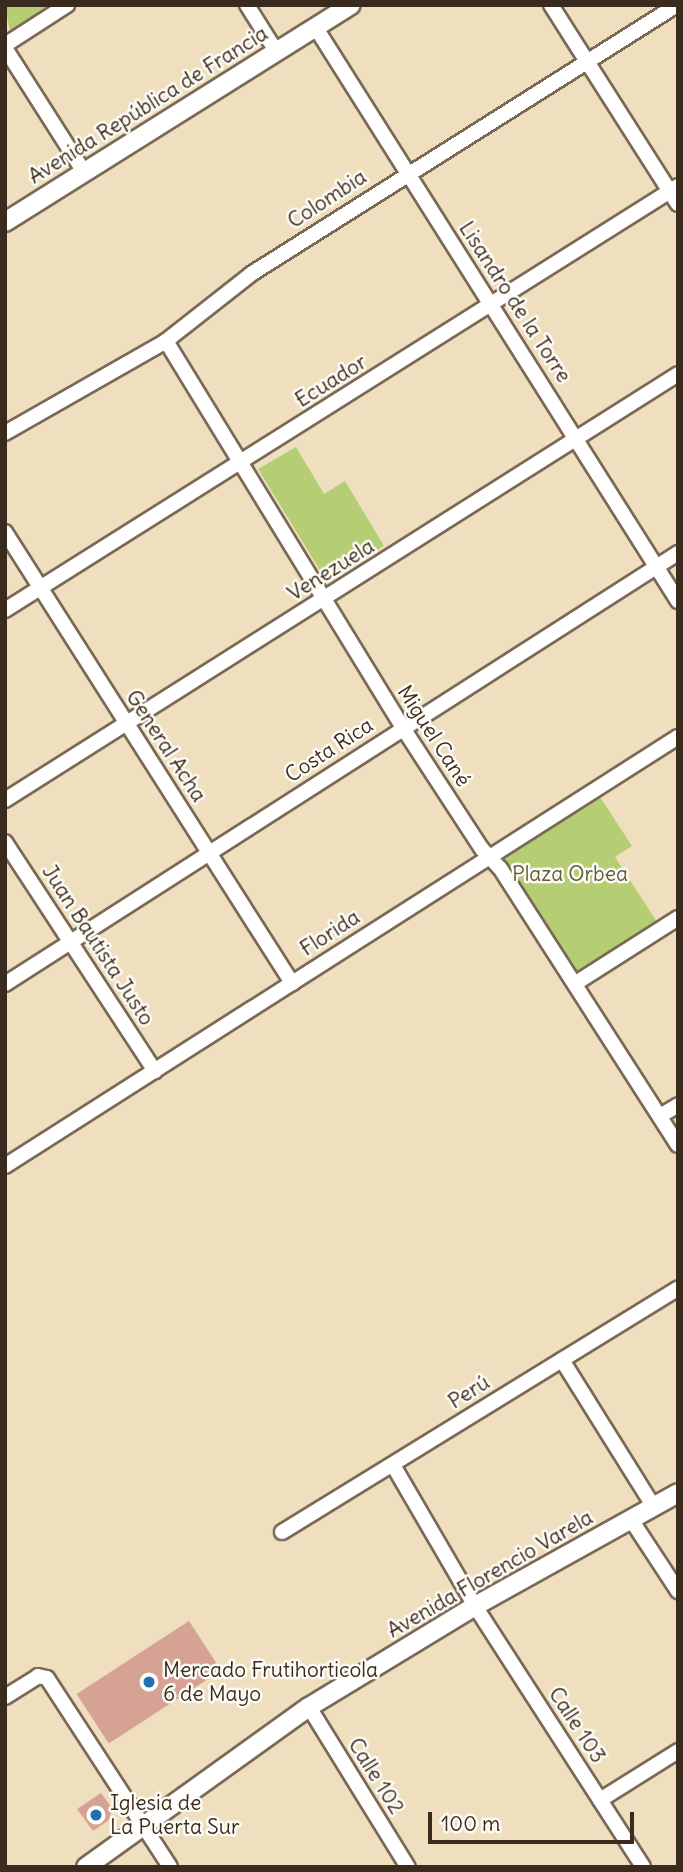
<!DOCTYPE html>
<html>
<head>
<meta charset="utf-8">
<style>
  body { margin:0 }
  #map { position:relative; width:683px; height:1872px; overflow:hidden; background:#efdfbf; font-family:Delius,sans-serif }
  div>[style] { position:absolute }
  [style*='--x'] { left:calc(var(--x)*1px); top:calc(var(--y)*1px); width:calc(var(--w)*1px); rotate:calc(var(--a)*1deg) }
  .green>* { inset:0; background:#b5ce74 }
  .building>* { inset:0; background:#d6a293; transform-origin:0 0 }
  .roads { filter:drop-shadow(2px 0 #7a6956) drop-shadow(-2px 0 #7a6956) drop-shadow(0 2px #7a6956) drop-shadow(0 -2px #7a6956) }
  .minor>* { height:14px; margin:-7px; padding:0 7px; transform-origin:7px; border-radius:7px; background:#fff }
  .major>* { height:18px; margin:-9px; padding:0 9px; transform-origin:9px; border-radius:9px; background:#fff }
  .dots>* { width:19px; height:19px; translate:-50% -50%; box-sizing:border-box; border:4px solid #fdfcf7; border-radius:50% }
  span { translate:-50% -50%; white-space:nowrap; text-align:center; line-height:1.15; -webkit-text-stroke:5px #fdfcf7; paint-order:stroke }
  .street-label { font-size:21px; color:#3b2a1e }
  .park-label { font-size:21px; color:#605b38 }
  .poi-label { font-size:21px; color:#3b2a1e }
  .left { translate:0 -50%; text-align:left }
  .frame { position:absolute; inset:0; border:7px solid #3b2a1e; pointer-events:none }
  .scale { position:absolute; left:428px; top:1812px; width:206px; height:32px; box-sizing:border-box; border:4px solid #3b2a1e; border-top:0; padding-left:9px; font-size:21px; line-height:24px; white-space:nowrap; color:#3b2a1e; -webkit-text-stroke:5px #fdfcf7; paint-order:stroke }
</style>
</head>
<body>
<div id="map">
  <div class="green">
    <div style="clip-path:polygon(5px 5px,50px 5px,10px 31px)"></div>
    <div style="clip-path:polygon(296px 447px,324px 494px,345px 481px,384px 546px,326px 580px,258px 469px)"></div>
    <div style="clip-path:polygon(600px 797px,632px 846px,615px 857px,661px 928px,579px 976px,503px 859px)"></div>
  </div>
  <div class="building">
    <div style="left:189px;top:1621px;width:59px;height:134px;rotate:57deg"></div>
    <div style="clip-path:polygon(101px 1793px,112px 1808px,109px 1820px,93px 1831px,77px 1809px)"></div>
  </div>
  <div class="roads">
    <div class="minor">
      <div style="--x:247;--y:5;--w:54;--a:57.8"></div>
      <div style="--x:551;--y:5;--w:236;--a:57.5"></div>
      <div style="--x:316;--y:28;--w:678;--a:57.72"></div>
      <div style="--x:5;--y:45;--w:74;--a:-32.8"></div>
      <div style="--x:5;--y:48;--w:147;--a:57.5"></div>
      <div style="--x:166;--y:341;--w:454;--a:58.5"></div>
      <div style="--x:403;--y:728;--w:145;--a:56.9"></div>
      <div style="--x:482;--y:849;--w:26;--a:47"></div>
      <div style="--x:500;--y:868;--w:329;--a:57.3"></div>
      <div style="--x:5;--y:433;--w:185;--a:-29.7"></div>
      <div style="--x:166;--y:341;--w:108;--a:-38.2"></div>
      <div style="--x:251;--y:274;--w:504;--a:-32.27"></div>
      <div style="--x:5;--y:532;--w:535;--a:57.53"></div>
      <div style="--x:5;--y:610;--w:795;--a:-32.21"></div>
      <div style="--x:5;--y:800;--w:796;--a:-32.33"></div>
      <div style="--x:5;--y:842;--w:274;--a:56.8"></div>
      <div style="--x:576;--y:983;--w:121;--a:-32.5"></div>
      <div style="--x:5;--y:984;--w:799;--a:-32.64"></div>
      <div style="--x:660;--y:1116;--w:21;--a:-31"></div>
      <div style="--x:5;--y:1166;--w:798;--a:-32.52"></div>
      <div style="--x:562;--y:1360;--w:173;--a:58"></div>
      <div style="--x:393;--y:1465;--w:163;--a:59.8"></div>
      <div style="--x:475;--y:1606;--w:310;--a:57.2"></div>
      <div style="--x:632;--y:1521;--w:84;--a:56.7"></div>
      <div style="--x:282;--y:1532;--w:465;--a:-31.6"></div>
      <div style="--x:5;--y:1697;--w:39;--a:-32"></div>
      <div style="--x:38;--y:1676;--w:9;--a:13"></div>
      <div style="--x:47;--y:1678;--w:225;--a:56.9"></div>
      <div style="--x:309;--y:1707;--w:188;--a:58.3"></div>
      <div style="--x:600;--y:1800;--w:92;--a:-32.1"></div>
    </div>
    <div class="major">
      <div style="--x:5;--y:222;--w:408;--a:-32.1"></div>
      <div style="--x:86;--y:1867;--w:274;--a:-35.7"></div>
      <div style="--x:309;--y:1707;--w:194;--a:-31.3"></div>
      <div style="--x:475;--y:1606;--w:232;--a:-29.1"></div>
    </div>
  </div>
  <div class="dots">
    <div style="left:149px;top:1682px;background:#1f6fb2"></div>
    <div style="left:96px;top:1815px;background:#1f6fb2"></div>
  </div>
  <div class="street-label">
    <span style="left:148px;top:105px;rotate:-32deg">Avenida República de Francia</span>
    <span style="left:327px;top:199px;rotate:-33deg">Colombia</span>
    <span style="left:515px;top:302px;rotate:57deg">Lisandro de la Torre</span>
    <span style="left:331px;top:381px;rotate:-32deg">Ecuador</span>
    <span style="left:331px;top:570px;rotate:-32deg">Venezuela</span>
    <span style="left:434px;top:736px;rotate:57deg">Miguel Cané</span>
    <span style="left:166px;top:746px;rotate:57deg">General Acha</span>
    <span style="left:329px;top:750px;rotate:-33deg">Costa Rica</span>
    <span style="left:330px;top:933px;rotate:-33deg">Florida</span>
    <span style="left:98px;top:945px;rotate:57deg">Juan Bautista Justo</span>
    <span style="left:469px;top:1392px;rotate:-32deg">Perú</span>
    <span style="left:490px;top:1574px;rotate:-30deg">Avenida Florencio Varela</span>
    <span style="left:577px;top:1725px;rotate:57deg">Calle 103</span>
    <span style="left:376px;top:1776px;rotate:58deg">Calle 102</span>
  </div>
  <div class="park-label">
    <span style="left:570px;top:874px">Plaza Orbea</span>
  </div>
  <div class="poi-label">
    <span class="left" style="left:163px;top:1682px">Mercado Frutihorticola<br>6 de Mayo</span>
    <span class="left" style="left:110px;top:1815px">Iglesia de<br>La Puerta Sur</span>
  </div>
  <div class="frame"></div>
  <div class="scale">100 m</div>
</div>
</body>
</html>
